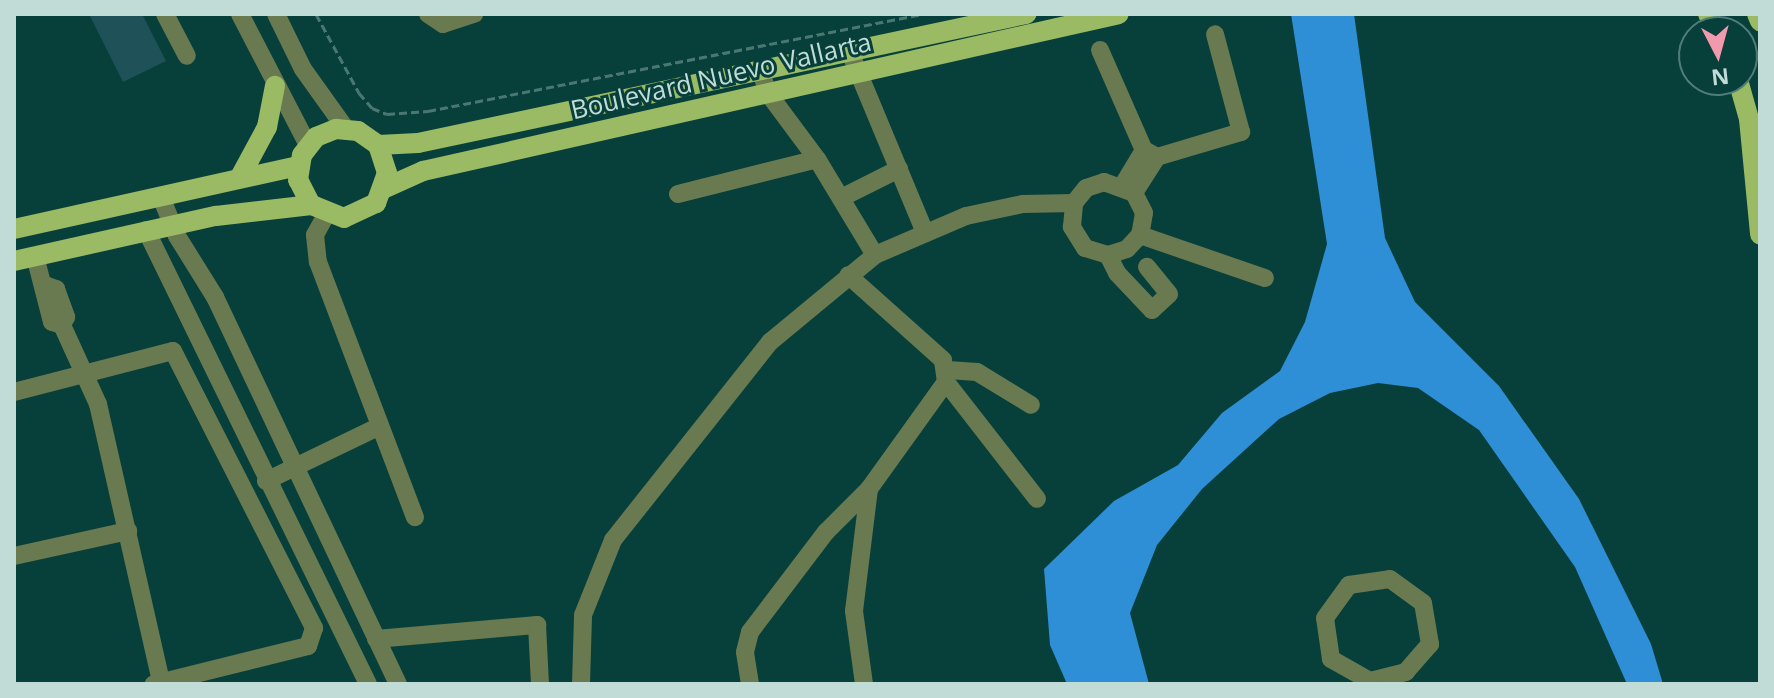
<!DOCTYPE html>
<html>
<head>
<meta charset="utf-8">
<style>
  body { margin:0 }
  #map { position:relative; width:1774px; height:698px; overflow:hidden; background:#073f3a; font-family:"Open Sans",sans-serif }
  div>[style] { position:absolute }
  [style*='--x'] { left:calc(var(--x)*1px); top:calc(var(--y)*1px); width:calc(var(--w)*1px); rotate:calc(var(--a)*1deg) }
  .water>* { inset:0; background:#2e8ed6 }
  .building>* { inset:0; background:#1e5258 }
  .path>* { height:3px; margin-top:-1.5px; transform-origin:0; background:repeating-linear-gradient(90deg,#4a7772 0 8px,transparent 0 12px) }
  .minor>* { height:18px; margin:-9px; padding:0 9px; transform-origin:9px; border-radius:9px; background:#697950 }
  .major>* { height:20px; margin:-10px; padding:0 10px; transform-origin:10px; border-radius:10px; background:#9aba64 }
  span { translate:-50% -50%; white-space:nowrap; text-align:center; line-height:1.15; -webkit-text-stroke:6px #073f3a; paint-order:stroke }
  .street-label { font-size:26px; color:#c1dbd7 }
  .frame { position:absolute; inset:0; border:16px solid #c1dbd7; pointer-events:none }
  .north { position:absolute; left:1678px; top:16px; width:80px; height:80px; box-sizing:border-box; background:#073f3a; border:2px solid #517d79; border-radius:50%; rotate:174deg; font-size:22px; font-weight:700; line-height:32px; text-align:center; color:#c1dbd7 }
  .north::after { content:''; display:block; margin:auto; width:28px; height:36px; background:#f29aad; clip-path:polygon(50% 0,100% 100%,50% 72%,0 100%) }
</style>
</head>
<body>
<div id="map">
  <div class="water">
    <div style="clip-path:polygon(1291px 14px,1354px 14px,1385px 238px,1415px 302px,1499px 386px,1579px 499px,1651px 644px,1663px 684px,1627px 684px,1575px 567px,1479px 430px,1418px 388px,1378px 383px,1330px 393px,1279px 419px,1202px 489px,1157px 545px,1130px 613px,1149px 684px,1067px 684px,1050px 645px,1044px 569px,1114px 501px,1178px 465px,1222px 413px,1280px 371px,1305px 322px,1327px 244px)"></div>
  </div>
  <div class="building">
    <div style="clip-path:polygon(89px 14px,142px 14px,166px 61px,123px 82px)"></div>
  </div>
  <div class="path">
    <div style="--x:316;--y:14;--w:90;--a:61.4"></div>
    <div style="--x:359;--y:93;--w:20;--a:49"></div>
    <div style="--x:372;--y:108;--w:16;--a:22"></div>
    <div style="--x:387;--y:114;--w:41;--a:-4.2"></div>
    <div style="--x:428;--y:111;--w:504;--a:-11.09"></div>
  </div>
  <div class="minor">
    <div style="--x:165;--y:14;--w:47;--a:62.4"></div>
    <div style="--x:240;--y:14;--w:148;--a:62.6"></div>
    <div style="--x:276;--y:14;--w:61;--a:63.9"></div>
    <div style="--x:303;--y:69;--w:74;--a:54.4"></div>
    <div style="--x:428;--y:14;--w:18;--a:34"></div>
    <div style="--x:443;--y:24;--w:33;--a:-18"></div>
    <div style="--x:849;--y:50;--w:195;--a:67.4"></div>
    <div style="--x:1100;--y:50;--w:109;--a:66.3"></div>
    <div style="--x:1144;--y:150;--w:15;--a:28"></div>
    <div style="--x:761;--y:70;--w:23;--a:75"></div>
    <div style="--x:767;--y:92;--w:84;--a:53.3"></div>
    <div style="--x:817;--y:159;--w:112;--a:58.9"></div>
    <div style="--x:1123;--y:185;--w:41;--a:-59"></div>
    <div style="--x:1134;--y:193;--w:43;--a:-57.4"></div>
    <div style="--x:1157;--y:157;--w:88;--a:-16.6"></div>
    <div style="--x:1241;--y:132;--w:101;--a:-104.9"></div>
    <div style="--x:678;--y:194;--w:143;--a:-14.1"></div>
    <div style="--x:161;--y:197;--w:42;--a:67.7"></div>
    <div style="--x:177;--y:236;--w:72;--a:58.1"></div>
    <div style="--x:215;--y:297;--w:428;--a:64.7"></div>
    <div style="--x:841;--y:198;--w:65;--a:-26.6"></div>
    <div style="--x:326;--y:215;--w:23;--a:119"></div>
    <div style="--x:315;--y:235;--w:27;--a:84"></div>
    <div style="--x:318;--y:262;--w:273;--a:69.2"></div>
    <div style="--x:146;--y:230;--w:505;--a:63.94"></div>
    <div style="--x:1140;--y:235;--w:132;--a:19"></div>
    <div style="--x:1108;--y:255;--w:20;--a:63"></div>
    <div style="--x:1117;--y:273;--w:51;--a:46.6"></div>
    <div style="--x:1152;--y:310;--w:23;--a:-43"></div>
    <div style="--x:1169;--y:294;--w:35;--a:-129"></div>
    <div style="--x:35;--y:256;--w:68;--a:75.6"></div>
    <div style="--x:52;--y:322;--w:10;--a:17"></div>
    <div style="--x:45;--y:285;--w:12;--a:20"></div>
    <div style="--x:56;--y:289;--w:30;--a:70"></div>
    <div style="--x:66;--y:317;--w:9;--a:117"></div>
    <div style="--x:62;--y:325;--w:87;--a:65.5"></div>
    <div style="--x:98;--y:404;--w:285;--a:77.2"></div>
    <div style="--x:948;--y:370;--w:29;--a:4"></div>
    <div style="--x:977;--y:372;--w:63;--a:31.4"></div>
    <div style="--x:946;--y:382;--w:148;--a:52.1"></div>
    <div style="--x:14;--y:392;--w:164;--a:-14.5"></div>
    <div style="--x:173;--y:351;--w:311;--a:63"></div>
    <div style="--x:314;--y:628;--w:19;--a:108"></div>
    <div style="--x:308;--y:646;--w:159;--a:166.1"></div>
    <div style="--x:266;--y:481;--w:124;--a:-25.7"></div>
    <div style="--x:14;--y:556;--w:117;--a:-12.4"></div>
    <div style="--x:1390;--y:579;--w:41;--a:36"></div>
    <div style="--x:1423;--y:603;--w:42;--a:80.3"></div>
    <div style="--x:1430;--y:644;--w:37;--a:131"></div>
    <div style="--x:1406;--y:672;--w:37;--a:166"></div>
    <div style="--x:1370;--y:681;--w:45;--a:-150.6"></div>
    <div style="--x:1331;--y:659;--w:41;--a:-98.3"></div>
    <div style="--x:1325;--y:618;--w:41;--a:-54"></div>
    <div style="--x:1349;--y:585;--w:41;--a:-8.3"></div>
    <div style="--x:376;--y:639;--w:162;--a:-5"></div>
    <div style="--x:537;--y:625;--w:59;--a:87.1"></div>
    <div style="--x:581;--y:684;--w:69;--a:-88.3"></div>
    <div style="--x:583;--y:615;--w:81;--a:-68.2"></div>
    <div style="--x:613;--y:540;--w:253;--a:-51.6"></div>
    <div style="--x:770;--y:342;--w:136;--a:-39.6"></div>
    <div style="--x:875;--y:255;--w:99;--a:-23.2"></div>
    <div style="--x:966;--y:216;--w:58;--a:-11.9"></div>
    <div style="--x:1023;--y:204;--w:51;--a:-1.1"></div>
    <div style="--x:1074;--y:203;--w:19;--a:-51"></div>
    <div style="--x:1086;--y:188;--w:19;--a:-18"></div>
    <div style="--x:1104;--y:182;--w:32;--a:20"></div>
    <div style="--x:1134;--y:193;--w:22;--a:63"></div>
    <div style="--x:1144;--y:213;--w:22;--a:100"></div>
    <div style="--x:1140;--y:235;--w:19;--a:133"></div>
    <div style="--x:1127;--y:249;--w:20;--a:162"></div>
    <div style="--x:1108;--y:255;--w:24;--a:-163"></div>
    <div style="--x:1085;--y:248;--w:25;--a:-122"></div>
    <div style="--x:1072;--y:227;--w:24;--a:-85"></div>
    <div style="--x:750;--y:684;--w:32;--a:-99"></div>
    <div style="--x:745;--y:652;--w:21;--a:-76"></div>
    <div style="--x:750;--y:632;--w:126;--a:-52.8"></div>
    <div style="--x:826;--y:532;--w:61;--a:-45"></div>
    <div style="--x:869;--y:489;--w:132;--a:-54.3"></div>
    <div style="--x:946;--y:382;--w:22;--a:-98"></div>
    <div style="--x:943;--y:360;--w:127;--a:-138.2"></div>
    <div style="--x:864;--y:684;--w:74;--a:-97.8"></div>
    <div style="--x:854;--y:611;--w:123;--a:-83"></div>
  </div>
  <div class="major">
    <div style="--x:1708;--y:14;--w:20;--a:63"></div>
    <div style="--x:1757;--y:14;--w:8;--a:67"></div>
    <div style="--x:1738;--y:80;--w:41;--a:74.2"></div>
    <div style="--x:1749;--y:119;--w:116;--a:84.5"></div>
    <div style="--x:378;--y:145;--w:29;--a:72"></div>
    <div style="--x:387;--y:173;--w:32;--a:110"></div>
    <div style="--x:376;--y:203;--w:35;--a:155"></div>
    <div style="--x:344;--y:218;--w:35;--a:-158"></div>
    <div style="--x:311;--y:205;--w:28;--a:-117"></div>
    <div style="--x:298;--y:180;--w:25;--a:-81"></div>
    <div style="--x:302;--y:155;--w:23;--a:-52"></div>
    <div style="--x:316;--y:137;--w:22;--a:-22"></div>
    <div style="--x:336;--y:129;--w:22;--a:5"></div>
    <div style="--x:358;--y:131;--w:24;--a:35"></div>
    <div style="--x:378;--y:145;--w:40;--a:-2.9"></div>
    <div style="--x:418;--y:143;--w:622;--a:-11.98"></div>
    <div style="--x:240;--y:177;--w:57;--a:-61.6"></div>
    <div style="--x:267;--y:127;--w:42;--a:-79"></div>
    <div style="--x:385;--y:188;--w:42;--a:-24.1"></div>
    <div style="--x:423;--y:171;--w:713;--a:-12.71"></div>
    <div style="--x:14;--y:229;--w:291;--a:-12.5"></div>
    <div style="--x:14;--y:261;--w:207;--a:-12.6"></div>
    <div style="--x:216;--y:216;--w:96;--a:-6.6"></div>
  </div>
  <div class="street-label">
    <span style="left:721px;top:76px;rotate:-13deg">Boulevard Nuevo Vallarta</span>
  </div>
  <div class="frame"></div>
  <div class="north">N</div>
</div>
</body>
</html>
